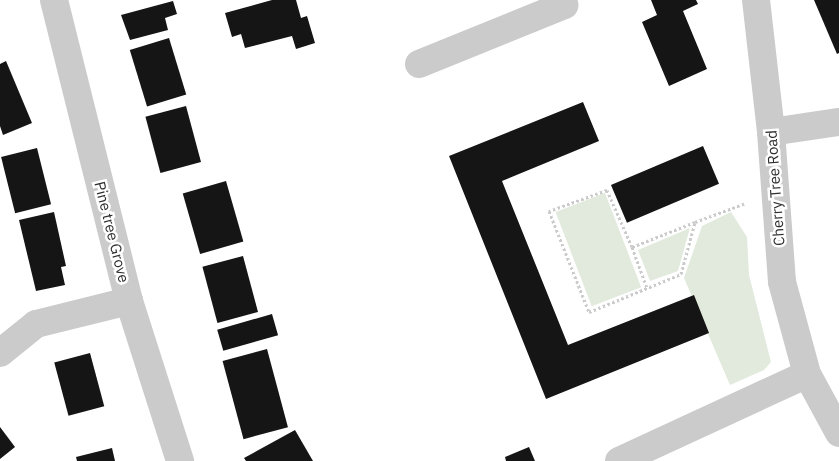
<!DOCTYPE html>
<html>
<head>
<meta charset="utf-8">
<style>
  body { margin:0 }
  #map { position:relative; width:839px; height:461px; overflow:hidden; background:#fff; font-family:"IBM Plex Sans",sans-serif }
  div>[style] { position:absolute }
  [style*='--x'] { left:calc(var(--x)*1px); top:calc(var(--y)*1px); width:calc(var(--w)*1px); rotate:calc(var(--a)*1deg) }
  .green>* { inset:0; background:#e1eadc; transform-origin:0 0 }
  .building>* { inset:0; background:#151515; transform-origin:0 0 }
  .path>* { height:3px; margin-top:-1.5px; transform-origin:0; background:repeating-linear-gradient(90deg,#cbcbcb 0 2.5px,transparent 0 5px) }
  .minor>* { height:28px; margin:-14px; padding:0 14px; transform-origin:14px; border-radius:14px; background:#cbcbcb }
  span { translate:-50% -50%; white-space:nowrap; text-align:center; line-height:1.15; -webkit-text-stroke:5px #fff; paint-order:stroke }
  .street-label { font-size:15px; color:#2e2e2e }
</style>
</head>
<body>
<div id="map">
  <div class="green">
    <div style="left:605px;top:193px;width:101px;height:53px;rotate:69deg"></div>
    <div style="clip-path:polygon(731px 212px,747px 237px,749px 275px,771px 362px,764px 370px,730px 385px,684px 278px,702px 226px)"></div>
    <div style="clip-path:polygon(690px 228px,678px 271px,650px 281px,638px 250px)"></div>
  </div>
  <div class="building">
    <div style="clip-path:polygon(272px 0,296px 0,301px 18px,307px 16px,315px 43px,296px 49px,292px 36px,245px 48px,241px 34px,232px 37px,225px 13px)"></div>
    <div style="clip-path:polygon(651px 0,696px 0,698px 4px,683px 11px,707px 69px,669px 86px,642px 22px,657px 15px)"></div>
    <div style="clip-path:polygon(814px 0,839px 0,839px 53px,837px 54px)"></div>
    <div style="clip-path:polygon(173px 1px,177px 14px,165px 18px,168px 30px,130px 40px,121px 15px)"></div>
    <div style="left:169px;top:38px;width:59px;height:41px;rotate:73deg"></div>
    <div style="clip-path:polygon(6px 61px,32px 123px,3px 135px,0 126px,0 64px)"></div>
    <div style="clip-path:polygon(583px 102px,599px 141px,502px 181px,568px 345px,694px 295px,709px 333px,546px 399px,449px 156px)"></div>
    <div style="left:186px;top:106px;width:58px;height:42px;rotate:75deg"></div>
    <div style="left:703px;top:146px;width:41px;height:100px;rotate:67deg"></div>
    <div style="left:37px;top:148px;width:58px;height:37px;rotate:76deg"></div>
    <div style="left:226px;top:181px;width:63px;height:45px;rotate:74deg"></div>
    <div style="clip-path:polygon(54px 212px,66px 266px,61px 267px,65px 285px,36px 291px,19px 220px)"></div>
    <div style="left:243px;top:256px;width:58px;height:42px;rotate:75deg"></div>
    <div style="left:272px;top:314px;width:22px;height:57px;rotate:74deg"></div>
    <div style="left:267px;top:349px;width:81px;height:46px;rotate:75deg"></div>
    <div style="left:90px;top:353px;width:55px;height:37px;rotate:75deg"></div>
    <div style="clip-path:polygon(0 427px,15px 447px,0 459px)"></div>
    <div style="clip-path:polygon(295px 430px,313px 461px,246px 461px,244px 458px)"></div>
    <div style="clip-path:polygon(529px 447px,535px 461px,506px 461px,505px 457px)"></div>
    <div style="clip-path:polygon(112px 448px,115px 461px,77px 461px,76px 457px)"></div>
  </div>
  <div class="path">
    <div style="--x:695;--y:222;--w:68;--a:158.4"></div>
    <div style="--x:632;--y:247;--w:62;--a:-113.7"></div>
    <div style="--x:607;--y:190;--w:62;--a:160.1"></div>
    <div style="--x:549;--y:211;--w:109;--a:68.4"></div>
    <div style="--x:589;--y:312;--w:100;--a:-22.4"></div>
    <div style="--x:681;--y:274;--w:54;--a:-74.9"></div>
    <div style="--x:695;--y:222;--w:54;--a:-20.4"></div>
    <div style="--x:632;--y:247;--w:44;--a:69.9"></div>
  </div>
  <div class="minor">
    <div style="--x:54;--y:0;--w:310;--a:76"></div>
    <div style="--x:129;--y:301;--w:168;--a:72.3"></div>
    <div style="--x:756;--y:0;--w:133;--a:83.5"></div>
    <div style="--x:771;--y:132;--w:150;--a:85.8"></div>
    <div style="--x:782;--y:282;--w:95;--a:74.8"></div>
    <div style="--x:807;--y:374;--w:67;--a:61.5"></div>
    <div style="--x:419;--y:64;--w:157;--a:-22.1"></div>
    <div style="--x:564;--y:5;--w:5;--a:-112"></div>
    <div style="--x:771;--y:132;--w:69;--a:-8.4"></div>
    <div style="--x:0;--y:353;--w:46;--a:-38.9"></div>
    <div style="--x:36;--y:324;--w:96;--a:-13.9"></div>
    <div style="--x:619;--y:461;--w:207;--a:-24.8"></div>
  </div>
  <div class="street-label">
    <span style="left:775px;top:188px;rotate:-94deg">Cherry Tree Road</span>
    <span style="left:112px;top:232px;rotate:76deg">Pine tree Grove</span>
  </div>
</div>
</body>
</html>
